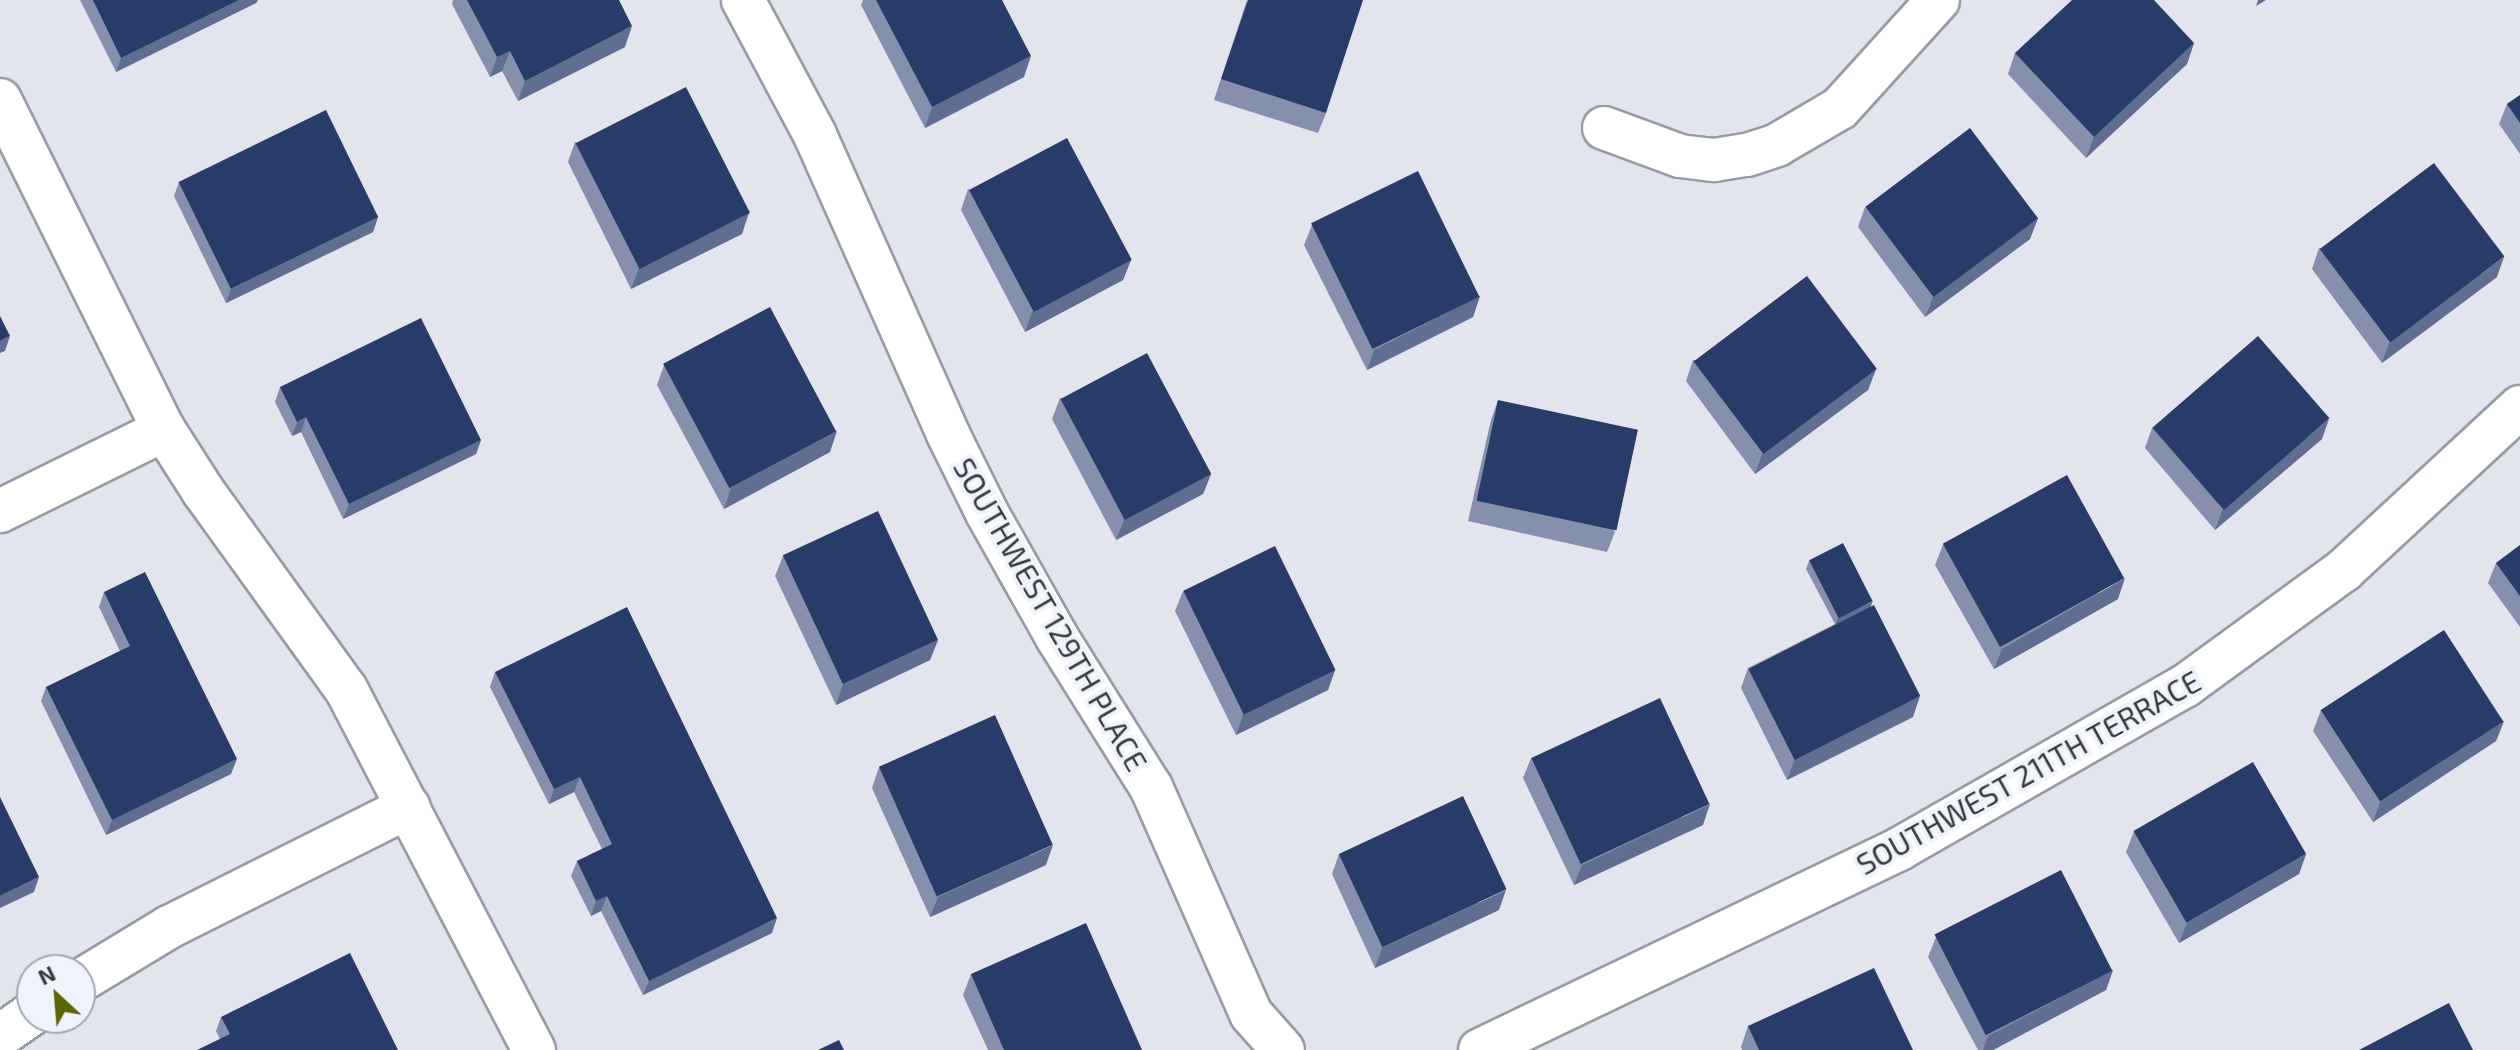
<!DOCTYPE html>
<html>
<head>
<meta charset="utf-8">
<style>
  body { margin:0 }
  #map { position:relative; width:2520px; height:1050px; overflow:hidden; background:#e2e5ee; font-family:"Exo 2",sans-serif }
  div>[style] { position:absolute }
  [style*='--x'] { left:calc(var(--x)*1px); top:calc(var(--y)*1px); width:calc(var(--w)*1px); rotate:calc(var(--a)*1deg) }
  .roads { filter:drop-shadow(2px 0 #979ba2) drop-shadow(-2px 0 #979ba2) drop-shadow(0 2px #979ba2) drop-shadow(0 -2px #979ba2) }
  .street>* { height:42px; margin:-21px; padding:0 21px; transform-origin:21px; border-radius:21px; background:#fff }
  .wall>* { inset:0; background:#8690ac }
  .shaded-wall>* { inset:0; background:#606f91 }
  .building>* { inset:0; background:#293c69; transform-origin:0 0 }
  span { translate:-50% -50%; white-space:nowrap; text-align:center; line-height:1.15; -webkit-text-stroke:8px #eff3fb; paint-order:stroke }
  .street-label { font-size:30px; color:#37383b }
  .north { position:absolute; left:16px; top:954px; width:80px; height:80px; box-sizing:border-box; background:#eff3fb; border:2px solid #a5a8ae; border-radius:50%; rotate:334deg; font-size:22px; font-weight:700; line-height:32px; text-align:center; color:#37383b }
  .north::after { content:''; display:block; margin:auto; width:28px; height:36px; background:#5d6606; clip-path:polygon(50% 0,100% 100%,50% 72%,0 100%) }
</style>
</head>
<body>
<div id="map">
  <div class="roads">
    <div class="street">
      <div style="--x:743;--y:0;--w:153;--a:61.9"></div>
      <div style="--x:815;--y:135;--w:327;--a:66"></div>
      <div style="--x:948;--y:434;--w:88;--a:63.7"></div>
      <div style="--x:987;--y:513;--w:145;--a:60.6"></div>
      <div style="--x:1058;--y:639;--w:175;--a:57.9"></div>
      <div style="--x:1151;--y:787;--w:248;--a:66.2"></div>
      <div style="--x:1251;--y:1014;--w:48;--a:48.4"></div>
      <div style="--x:0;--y:100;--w:369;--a:63.6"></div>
      <div style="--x:164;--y:430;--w:72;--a:57.4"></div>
      <div style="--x:203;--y:491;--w:244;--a:54.2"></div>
      <div style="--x:346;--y:689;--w:407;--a:62.5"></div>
      <div style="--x:1604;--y:128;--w:81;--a:20.2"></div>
      <div style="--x:1680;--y:156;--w:34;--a:7"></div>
      <div style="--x:1714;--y:160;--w:33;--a:-9"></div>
      <div style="--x:1747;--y:155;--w:32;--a:-18"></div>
      <div style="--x:1777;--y:145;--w:73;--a:-30.4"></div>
      <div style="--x:1840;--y:108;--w:146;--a:-47.8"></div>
      <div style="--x:0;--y:511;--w:183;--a:-26.3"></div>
      <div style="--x:80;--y:981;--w:104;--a:-31.2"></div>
      <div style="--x:169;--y:927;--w:268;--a:-26.6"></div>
      <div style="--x:0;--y:1036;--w:39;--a:-35"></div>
      <div style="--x:1480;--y:1050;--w:465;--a:-25.6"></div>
      <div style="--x:1899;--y:849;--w:329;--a:-29.7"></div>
      <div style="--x:2185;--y:686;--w:197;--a:-36.1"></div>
      <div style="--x:2344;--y:570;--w:240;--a:-42.8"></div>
    </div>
  </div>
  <div class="wall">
    <div style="clip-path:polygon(80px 0,258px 0,256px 3px,116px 72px)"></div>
    <div style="clip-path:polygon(453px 0,619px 0,625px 47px,518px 101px,502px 71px,490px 77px,452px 4px)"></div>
    <div style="clip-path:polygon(863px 0,1002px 0,1024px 77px,925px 128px,861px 5px)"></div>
    <div style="clip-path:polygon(1247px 0,1326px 113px,1318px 133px,1214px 100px)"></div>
    <div style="clip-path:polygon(2194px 43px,2187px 64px,2086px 158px,2008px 74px,2015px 53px)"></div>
    <div style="clip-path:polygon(2520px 95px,2520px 154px,2499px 124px,2507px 104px)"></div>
    <div style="clip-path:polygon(575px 142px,742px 234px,631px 289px,568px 162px)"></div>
    <div style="clip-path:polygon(179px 182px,378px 217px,373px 232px,226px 303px,174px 196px)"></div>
    <div style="clip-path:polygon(968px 189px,1131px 260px,1123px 280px,1025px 332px,961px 210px)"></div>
    <div style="clip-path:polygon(1865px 207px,2038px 218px,2030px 239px,1925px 317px,1858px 227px)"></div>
    <div style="clip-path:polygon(1312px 225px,1480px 296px,1473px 317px,1367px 370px,1304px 245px)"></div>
    <div style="clip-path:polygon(2319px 248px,2497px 277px,2382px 363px,2312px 269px)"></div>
    <div style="clip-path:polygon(1693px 360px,1876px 369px,1868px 390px,1755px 474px,1686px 381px)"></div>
    <div style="clip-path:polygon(664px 365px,830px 452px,724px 509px,657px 385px)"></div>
    <div style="clip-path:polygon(280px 387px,481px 440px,476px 454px,343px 519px,301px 432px,292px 436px,275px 402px)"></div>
    <div style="clip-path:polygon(1060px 398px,1211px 474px,1203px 494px,1116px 540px,1052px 419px)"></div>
    <div style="clip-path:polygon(1498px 400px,1615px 532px,1607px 552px,1468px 521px,1491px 420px)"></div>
    <div style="clip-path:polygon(2152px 428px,2322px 439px,2215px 530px,2145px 448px)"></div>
    <div style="clip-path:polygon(1943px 545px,2118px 599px,1994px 669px,1935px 565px)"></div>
    <div style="clip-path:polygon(2520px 545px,2520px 627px,2488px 583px,2496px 563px)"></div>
    <div style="clip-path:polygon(783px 556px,938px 640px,930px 660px,836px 705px,775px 576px)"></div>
    <div style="clip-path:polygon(1809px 561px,1871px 606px,1913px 717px,1787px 780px,1741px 688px,1748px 668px,1835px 624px,1806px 569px)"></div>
    <div style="clip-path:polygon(1183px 591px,1335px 670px,1328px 690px,1236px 735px,1175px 611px)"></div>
    <div style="clip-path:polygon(104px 592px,231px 774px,106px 835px,41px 701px,46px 687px,120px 651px,99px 607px)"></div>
    <div style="clip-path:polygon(495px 672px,772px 933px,643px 995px,601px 911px,591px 916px,571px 876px,577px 861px,602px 849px,574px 792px,549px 804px,490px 687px)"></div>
    <div style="clip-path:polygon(2321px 710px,2504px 721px,2496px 741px,2373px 822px,2313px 731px)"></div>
    <div style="clip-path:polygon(1531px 758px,1703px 825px,1574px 885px,1523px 778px)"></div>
    <div style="clip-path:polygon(879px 767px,1046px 865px,930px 917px,872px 788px)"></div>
    <div style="clip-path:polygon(2134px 831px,2306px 854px,2299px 874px,2179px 943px,2126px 852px)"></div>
    <div style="clip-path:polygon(1339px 854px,1499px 910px,1375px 968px,1332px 874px)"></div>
    <div style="clip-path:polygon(1936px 937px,2113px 970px,2106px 990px,1993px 1050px,1978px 1050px,1928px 957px)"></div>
    <div style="clip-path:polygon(971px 974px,1142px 1050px,988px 1050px,963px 995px)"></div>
    <div style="clip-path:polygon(221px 1017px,398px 1050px,220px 1039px,216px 1031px)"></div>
    <div style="clip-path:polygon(1748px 1026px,1913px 1050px,1742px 1050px,1741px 1047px)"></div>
  </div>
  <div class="shaded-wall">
    <div style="clip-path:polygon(239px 0,258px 0,256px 3px,116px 72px,121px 58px)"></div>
    <div style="clip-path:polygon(2258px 0,2266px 0,2256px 6px)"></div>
    <div style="clip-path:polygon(632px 26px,625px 47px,518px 101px,525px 81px)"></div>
    <div style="clip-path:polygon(2194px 43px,2187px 64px,2086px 158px,2094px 137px)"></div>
    <div style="clip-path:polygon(510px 51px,502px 71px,490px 77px,497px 57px)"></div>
    <div style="clip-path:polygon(1031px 56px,1024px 77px,925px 128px,932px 107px)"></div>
    <div style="clip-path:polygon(749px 213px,742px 234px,631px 289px,639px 268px)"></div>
    <div style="clip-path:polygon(378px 217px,373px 232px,226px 303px,231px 289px)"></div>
    <div style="clip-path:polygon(2038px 218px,2030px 239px,1925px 317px,1933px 297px)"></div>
    <div style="clip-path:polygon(2504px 257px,2497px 277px,2382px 363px,2389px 343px)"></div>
    <div style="clip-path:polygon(1131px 260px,1123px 280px,1025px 332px,1032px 312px)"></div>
    <div style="clip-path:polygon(1480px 296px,1473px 317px,1367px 370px,1374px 350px)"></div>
    <div style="clip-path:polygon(10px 336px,5px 351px,0 353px,0 341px)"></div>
    <div style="clip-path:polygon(1876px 369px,1868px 390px,1755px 474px,1762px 454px)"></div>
    <div style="clip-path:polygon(306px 417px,301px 432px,292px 436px,297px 422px)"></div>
    <div style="clip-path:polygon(2329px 419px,2322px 439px,2215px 530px,2223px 509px)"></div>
    <div style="clip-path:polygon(837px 431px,830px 452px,724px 509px,731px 488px)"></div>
    <div style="clip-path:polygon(481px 440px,476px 454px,343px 519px,349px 504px)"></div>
    <div style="clip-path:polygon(1211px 474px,1203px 494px,1116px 540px,1124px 520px)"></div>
    <div style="clip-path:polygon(2125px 578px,2118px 599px,1994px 669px,2002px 649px)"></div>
    <div style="clip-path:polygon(1873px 601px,1870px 608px,1835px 626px,1838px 618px)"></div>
    <div style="clip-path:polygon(938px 640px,930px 660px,836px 705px,843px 684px)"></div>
    <div style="clip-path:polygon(1335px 670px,1328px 690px,1236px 735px,1243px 715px)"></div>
    <div style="clip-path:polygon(1920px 696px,1913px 717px,1787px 780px,1795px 759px)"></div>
    <div style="clip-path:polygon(2504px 721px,2496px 741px,2373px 822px,2380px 802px)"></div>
    <div style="clip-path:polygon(237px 759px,231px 774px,106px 835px,112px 820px)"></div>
    <div style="clip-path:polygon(580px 777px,574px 792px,549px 804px,554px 789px)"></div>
    <div style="clip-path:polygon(1710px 804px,1703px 825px,1574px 885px,1582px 865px)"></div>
    <div style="clip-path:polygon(1053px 845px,1046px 865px,930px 917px,938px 897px)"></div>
    <div style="clip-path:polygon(2306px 854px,2299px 874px,2179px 943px,2187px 923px)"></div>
    <div style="clip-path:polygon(39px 877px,34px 892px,0 908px,0 896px)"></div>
    <div style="clip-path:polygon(1506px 890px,1499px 910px,1375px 968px,1382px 948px)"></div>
    <div style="clip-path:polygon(607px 896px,601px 911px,591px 916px,596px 901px)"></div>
    <div style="clip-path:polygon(777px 918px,772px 933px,643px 995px,649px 981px)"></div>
    <div style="clip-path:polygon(2113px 970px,2106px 990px,1993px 1050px,1983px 1050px,1988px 1036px)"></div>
  </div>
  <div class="building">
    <div style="clip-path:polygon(93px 0,239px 0,121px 58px)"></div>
    <div style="clip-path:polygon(467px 0,619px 0,632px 26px,525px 81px,510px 51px,497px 57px)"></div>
    <div style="clip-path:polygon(876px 0,1002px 0,1031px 56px,932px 107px)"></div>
    <div style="clip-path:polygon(1248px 0,1363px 0,1326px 113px,1221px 79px)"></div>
    <div style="clip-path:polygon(2072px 0,2154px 0,2194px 43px,2094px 137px,2015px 53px)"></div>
    <div style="left:686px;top:87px;width:141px;height:124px;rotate:63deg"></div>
    <div style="clip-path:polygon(2520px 95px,2520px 123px,2507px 104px)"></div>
    <div style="left:326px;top:110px;width:119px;height:164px;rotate:64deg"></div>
    <div style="left:1970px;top:128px;width:113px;height:131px;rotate:53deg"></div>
    <div style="left:1067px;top:138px;width:138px;height:111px;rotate:62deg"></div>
    <div style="left:2434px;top:163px;width:117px;height:143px;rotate:53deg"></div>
    <div style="left:1418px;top:171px;width:140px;height:119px;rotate:64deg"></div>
    <div style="left:1807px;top:276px;width:116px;height:142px;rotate:53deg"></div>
    <div style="left:770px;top:307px;width:141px;height:121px;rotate:62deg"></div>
    <div style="clip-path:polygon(0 316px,10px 336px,0 341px)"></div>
    <div style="clip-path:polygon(421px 318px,481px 440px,349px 504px,306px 417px,297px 422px,280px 387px)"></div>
    <div style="left:2258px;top:336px;width:109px;height:140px;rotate:49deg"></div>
    <div style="left:1147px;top:353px;width:137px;height:98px;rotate:62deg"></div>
    <div style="left:1498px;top:400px;width:143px;height:103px;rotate:12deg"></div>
    <div style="left:2067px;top:475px;width:118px;height:142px;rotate:61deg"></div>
    <div style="left:878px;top:511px;width:142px;height:105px;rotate:65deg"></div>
    <div style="left:1843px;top:543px;width:65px;height:38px;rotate:63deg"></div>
    <div style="clip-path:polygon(2520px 545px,2520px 596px,2496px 563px)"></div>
    <div style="left:1275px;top:546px;width:138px;height:102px;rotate:64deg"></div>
    <div style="clip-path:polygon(145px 572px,237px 759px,112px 820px,46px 687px,130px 646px,104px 592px)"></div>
    <div style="left:1874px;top:605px;width:102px;height:141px;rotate:63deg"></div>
    <div style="clip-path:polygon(627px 607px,777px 918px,649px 981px,607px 896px,596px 901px,577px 861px,612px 844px,580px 777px,554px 789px,495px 672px)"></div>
    <div style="left:2444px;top:630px;width:109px;height:147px;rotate:57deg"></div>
    <div style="left:1660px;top:698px;width:117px;height:142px;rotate:65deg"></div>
    <div style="left:995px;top:715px;width:142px;height:127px;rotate:66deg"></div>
    <div style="left:2253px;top:762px;width:106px;height:138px;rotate:60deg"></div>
    <div style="left:1463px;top:796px;width:103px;height:137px;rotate:65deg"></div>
    <div style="clip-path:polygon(0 797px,39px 877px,0 896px)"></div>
    <div style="left:2061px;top:870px;width:113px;height:142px;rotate:63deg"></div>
    <div style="clip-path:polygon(1086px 923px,1142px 1050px,1004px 1050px,971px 974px)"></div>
    <div style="clip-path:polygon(350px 953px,398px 1050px,197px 1050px,230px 1034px,221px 1017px)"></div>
    <div style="clip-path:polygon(1874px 968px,1913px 1050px,1759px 1050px,1748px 1026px)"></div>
    <div style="clip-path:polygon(2449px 1003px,2473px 1050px,2359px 1050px)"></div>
    <div style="clip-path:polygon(839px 1040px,844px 1050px,818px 1050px)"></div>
  </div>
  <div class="street-label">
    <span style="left:1051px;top:614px;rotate:60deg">SOUTHWEST 129TH PLACE</span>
    <span style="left:2028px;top:772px;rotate:-29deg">SOUTHWEST 211TH TERRACE</span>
  </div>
  <div class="north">N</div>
</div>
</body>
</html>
